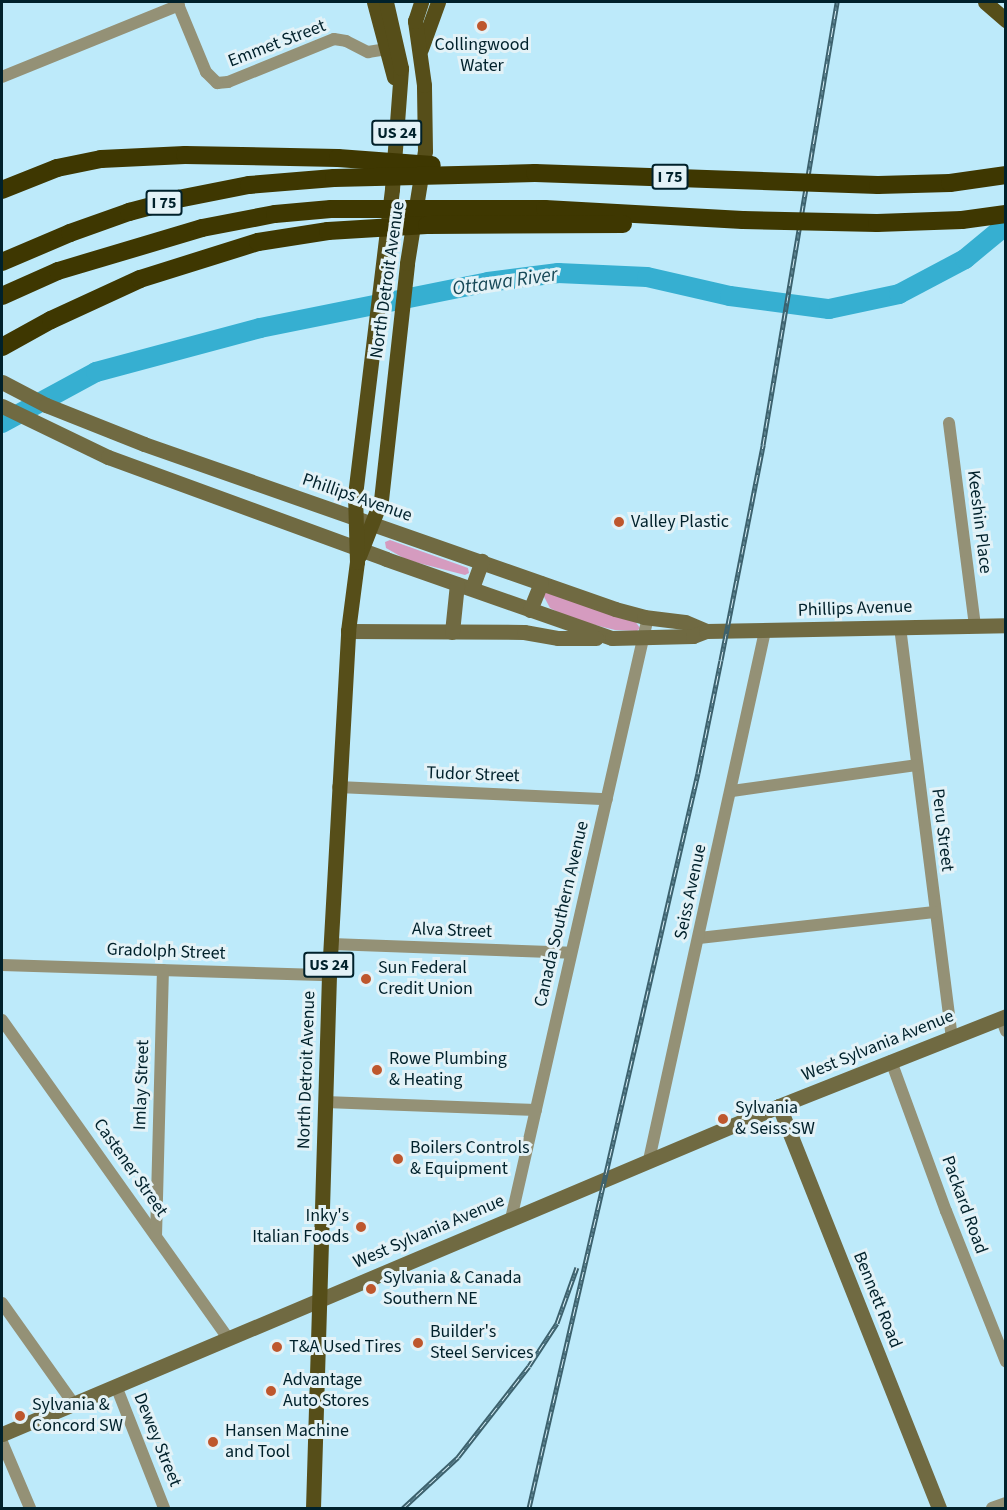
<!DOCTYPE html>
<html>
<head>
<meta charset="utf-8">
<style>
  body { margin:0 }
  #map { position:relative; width:1007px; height:1510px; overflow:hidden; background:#bdeafa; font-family:"Source Sans 3",sans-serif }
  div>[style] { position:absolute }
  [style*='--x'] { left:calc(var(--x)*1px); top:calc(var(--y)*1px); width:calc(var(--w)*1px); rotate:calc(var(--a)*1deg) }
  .green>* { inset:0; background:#d59bbf }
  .river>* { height:20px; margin:-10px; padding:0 10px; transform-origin:10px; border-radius:10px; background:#36afd1 }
  .street>* { height:12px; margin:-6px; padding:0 6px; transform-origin:6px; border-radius:6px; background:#949176 }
  .secondary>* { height:15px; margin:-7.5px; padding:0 7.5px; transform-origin:7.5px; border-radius:7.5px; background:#706a42 }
  .primary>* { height:15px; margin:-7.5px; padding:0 7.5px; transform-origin:7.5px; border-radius:7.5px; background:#564e19 }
  .highway>* { height:18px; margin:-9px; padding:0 9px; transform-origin:9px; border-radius:9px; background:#3e3701 }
  .rail>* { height:5px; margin-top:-2.5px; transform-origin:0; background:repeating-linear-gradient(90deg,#e3f2f7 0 9px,#3c616d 0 18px); box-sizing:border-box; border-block:2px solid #3c616d }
  .highway-bridge>* { height:18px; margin:-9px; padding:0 9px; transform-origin:9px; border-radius:9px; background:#3e3701 }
  .dots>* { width:16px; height:16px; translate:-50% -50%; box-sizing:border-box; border:3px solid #e3f2f7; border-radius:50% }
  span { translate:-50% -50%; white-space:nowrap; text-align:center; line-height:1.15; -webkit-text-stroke:6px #e3f2f7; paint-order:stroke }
  .shield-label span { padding:2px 4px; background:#e3f2f7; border:2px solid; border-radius:4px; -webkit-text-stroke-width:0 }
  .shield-label { font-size:16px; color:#00212b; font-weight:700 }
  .street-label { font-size:18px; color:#00212b }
  .poi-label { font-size:18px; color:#00212b }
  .left { translate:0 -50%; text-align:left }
  .right { translate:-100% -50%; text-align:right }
  .water-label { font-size:20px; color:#164857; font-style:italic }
  .frame { position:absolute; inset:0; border:3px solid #00212b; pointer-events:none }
</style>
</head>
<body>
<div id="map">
  <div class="green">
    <div style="clip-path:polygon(390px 540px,468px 568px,469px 573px,465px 575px,407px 560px,386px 548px,385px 542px)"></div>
    <div style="clip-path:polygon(541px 591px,635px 621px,640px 628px,637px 631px,615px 630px,571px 619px,550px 608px)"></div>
  </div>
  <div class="river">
    <div style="--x:2;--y:423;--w:107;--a:-28.5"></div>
    <div style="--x:96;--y:372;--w:170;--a:-15"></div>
    <div style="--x:260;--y:328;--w:233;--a:-11.4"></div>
    <div style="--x:488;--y:282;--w:71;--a:-7.3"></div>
    <div style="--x:558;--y:273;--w:89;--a:2.6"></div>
    <div style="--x:647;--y:277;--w:85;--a:12.9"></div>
    <div style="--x:730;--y:296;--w:100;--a:7.5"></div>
    <div style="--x:829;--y:309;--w:72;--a:-12.1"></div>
    <div style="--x:899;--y:294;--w:75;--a:-27.9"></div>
    <div style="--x:965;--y:259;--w:53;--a:-39.7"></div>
  </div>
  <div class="street">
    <div style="--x:177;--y:2;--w:76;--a:67.5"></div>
    <div style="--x:206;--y:72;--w:16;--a:45"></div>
    <div style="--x:217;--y:83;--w:11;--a:-5"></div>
    <div style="--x:228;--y:82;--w:114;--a:-22.1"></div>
    <div style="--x:334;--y:39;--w:12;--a:9"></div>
    <div style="--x:346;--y:41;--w:25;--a:27"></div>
    <div style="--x:368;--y:52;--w:19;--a:-9"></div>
    <div style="--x:2;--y:77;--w:191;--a:-22.1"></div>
    <div style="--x:949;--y:423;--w:205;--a:82.7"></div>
    <div style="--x:900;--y:627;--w:413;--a:82.8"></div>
    <div style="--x:338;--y:787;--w:269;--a:2.6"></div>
    <div style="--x:732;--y:791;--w:186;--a:-8"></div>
    <div style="--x:699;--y:938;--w:237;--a:-6.3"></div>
    <div style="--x:331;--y:944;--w:240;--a:2.1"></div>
    <div style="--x:2;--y:965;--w:327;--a:1.8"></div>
    <div style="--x:1001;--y:1018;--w:14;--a:69"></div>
    <div style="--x:2;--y:1020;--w:390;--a:54.6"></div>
    <div style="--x:891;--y:1061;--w:160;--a:69.9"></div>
    <div style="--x:946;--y:1211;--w:162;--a:68.3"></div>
    <div style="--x:325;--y:1102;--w:211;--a:2.2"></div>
    <div style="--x:649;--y:1160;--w:542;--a:-77.63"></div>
    <div style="--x:511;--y:1219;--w:617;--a:-77.18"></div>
    <div style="--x:156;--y:1236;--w:266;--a:-88.5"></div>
    <div style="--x:2;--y:1303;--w:123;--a:54.6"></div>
    <div style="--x:116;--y:1386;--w:131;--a:68.5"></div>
    <div style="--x:2;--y:1442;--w:72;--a:67"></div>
    <div style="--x:992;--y:1508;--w:15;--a:-20"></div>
  </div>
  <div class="secondary">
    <div style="--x:2;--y:382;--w:50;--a:27.6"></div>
    <div style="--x:46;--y:405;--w:105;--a:21.7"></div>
    <div style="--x:144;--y:444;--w:499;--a:19.3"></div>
    <div style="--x:615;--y:609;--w:30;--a:15"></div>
    <div style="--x:644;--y:617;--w:41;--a:7"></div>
    <div style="--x:685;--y:622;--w:23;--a:23"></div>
    <div style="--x:2;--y:406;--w:118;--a:25.7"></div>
    <div style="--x:108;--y:457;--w:296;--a:20.1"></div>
    <div style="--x:386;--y:559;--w:239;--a:19.3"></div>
    <div style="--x:612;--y:638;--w:81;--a:-1.4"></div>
    <div style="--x:693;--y:636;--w:14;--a:-21"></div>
    <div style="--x:706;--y:631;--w:300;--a:-1.1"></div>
    <div style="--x:472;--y:588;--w:29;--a:-70"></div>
    <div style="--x:530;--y:610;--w:29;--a:-68"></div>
    <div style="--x:348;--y:631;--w:176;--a:0.3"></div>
    <div style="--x:524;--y:632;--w:35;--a:10"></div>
    <div style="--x:558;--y:638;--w:38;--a:0"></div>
    <div style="--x:452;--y:632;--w:48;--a:-84.1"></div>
    <div style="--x:779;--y:1106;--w:433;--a:68.3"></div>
    <div style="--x:2;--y:1434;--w:843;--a:-22.89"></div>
    <div style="--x:779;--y:1106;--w:244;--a:-21.6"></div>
  </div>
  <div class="primary">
    <div style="--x:374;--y:2;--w:78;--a:75.1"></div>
    <div style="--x:985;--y:2;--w:28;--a:41"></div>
    <div style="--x:421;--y:49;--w:50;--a:-70.1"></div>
    <div style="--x:359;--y:556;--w:60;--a:-68.6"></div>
    <div style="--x:381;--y:500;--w:238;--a:-83.7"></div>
    <div style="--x:407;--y:263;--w:113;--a:-80.9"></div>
    <div style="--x:425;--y:151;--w:66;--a:-90.9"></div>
    <div style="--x:424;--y:85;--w:65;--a:-98"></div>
    <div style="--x:415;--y:21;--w:20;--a:-72"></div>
    <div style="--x:313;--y:1508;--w:533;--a:-88.28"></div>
    <div style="--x:329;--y:975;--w:345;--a:-86.8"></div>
    <div style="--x:348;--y:631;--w:70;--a:-82.6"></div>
    <div style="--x:357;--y:562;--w:67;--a:-91.7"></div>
    <div style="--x:355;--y:495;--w:308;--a:-83.1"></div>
    <div style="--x:392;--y:189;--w:121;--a:-85.7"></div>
    <div style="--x:401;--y:68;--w:68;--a:-102.8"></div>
  </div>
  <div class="highway">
    <div style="--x:2;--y:190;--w:59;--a:-21.8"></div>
    <div style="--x:57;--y:168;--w:45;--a:-11.6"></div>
    <div style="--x:101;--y:159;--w:84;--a:-2.7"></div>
    <div style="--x:185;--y:155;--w:153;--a:1.1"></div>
    <div style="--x:2;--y:262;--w:74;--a:-23.1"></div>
    <div style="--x:70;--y:233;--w:63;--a:-19.6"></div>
    <div style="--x:129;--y:212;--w:51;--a:-14.9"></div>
    <div style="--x:178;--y:199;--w:72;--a:-11.2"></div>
    <div style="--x:249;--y:185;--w:85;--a:-4.7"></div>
    <div style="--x:2;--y:296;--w:61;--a:-24.1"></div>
    <div style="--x:58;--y:271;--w:150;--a:-16.6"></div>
    <div style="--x:202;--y:228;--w:74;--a:-10.9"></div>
    <div style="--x:275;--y:214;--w:56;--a:-5.1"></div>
    <div style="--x:2;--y:347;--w:56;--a:-28.9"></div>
    <div style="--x:51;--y:320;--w:98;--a:-24.7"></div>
    <div style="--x:140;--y:279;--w:124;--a:-17.4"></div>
    <div style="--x:258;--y:242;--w:71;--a:-8.9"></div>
  </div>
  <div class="rail">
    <div style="--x:403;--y:1508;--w:75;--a:-42.8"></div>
    <div style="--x:458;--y:1457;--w:115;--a:-52"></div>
    <div style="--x:529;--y:1366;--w:51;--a:-56.9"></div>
    <div style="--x:557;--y:1323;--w:59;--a:-70.3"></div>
    <div style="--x:529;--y:1508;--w:754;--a:-77.05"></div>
    <div style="--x:698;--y:773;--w:115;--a:-78.5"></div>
    <div style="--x:721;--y:660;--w:219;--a:-78.9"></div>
    <div style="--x:763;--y:445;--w:449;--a:-80.5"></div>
  </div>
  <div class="highway-bridge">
    <div style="--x:338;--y:158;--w:94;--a:4.3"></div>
    <div style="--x:334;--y:178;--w:201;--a:-1.4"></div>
    <div style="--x:535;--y:173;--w:343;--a:2"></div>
    <div style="--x:878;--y:185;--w:72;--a:-1.6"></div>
    <div style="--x:950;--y:183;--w:57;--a:-8.1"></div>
    <div style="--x:331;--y:209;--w:214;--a:0"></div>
    <div style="--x:545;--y:209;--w:198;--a:3.2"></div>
    <div style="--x:743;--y:220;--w:134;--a:1.3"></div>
    <div style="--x:877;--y:223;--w:85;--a:-2"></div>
    <div style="--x:962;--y:220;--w:44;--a:-7.8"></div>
    <div style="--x:328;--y:231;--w:99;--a:-3.5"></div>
    <div style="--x:427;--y:225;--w:196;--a:-0.3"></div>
  </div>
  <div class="dots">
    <div style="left:482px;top:26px;background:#be572d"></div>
    <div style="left:619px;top:522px;background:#be572d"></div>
    <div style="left:366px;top:979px;background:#be572d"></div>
    <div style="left:377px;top:1070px;background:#be572d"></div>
    <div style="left:723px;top:1119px;background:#be572d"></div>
    <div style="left:398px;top:1159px;background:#be572d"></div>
    <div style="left:361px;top:1227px;background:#be572d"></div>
    <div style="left:371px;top:1289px;background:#be572d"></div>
    <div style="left:418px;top:1343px;background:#be572d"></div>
    <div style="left:277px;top:1347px;background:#be572d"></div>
    <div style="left:271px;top:1391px;background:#be572d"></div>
    <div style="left:20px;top:1416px;background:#be572d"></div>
    <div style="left:213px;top:1442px;background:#be572d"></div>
  </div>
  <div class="shield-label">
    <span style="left:397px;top:133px">US 24</span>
    <span style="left:670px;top:177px">I 75</span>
    <span style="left:164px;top:203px">I 75</span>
    <span style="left:329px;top:965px">US 24</span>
  </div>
  <div class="street-label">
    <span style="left:277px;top:44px;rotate:-21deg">Emmet Street</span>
    <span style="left:388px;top:280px;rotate:-82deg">North Detroit Avenue</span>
    <span style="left:357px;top:498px;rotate:19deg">Phillips Avenue</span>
    <span style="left:979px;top:522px;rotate:83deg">Keeshin Place</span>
    <span style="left:855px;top:609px;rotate:-2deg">Phillips Avenue</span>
    <span style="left:473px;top:775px;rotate:2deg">Tudor Street</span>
    <span style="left:942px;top:830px;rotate:83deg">Peru Street</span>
    <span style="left:691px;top:892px;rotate:-78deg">Seiss Avenue</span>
    <span style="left:562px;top:914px;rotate:-77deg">Canada Southern Avenue</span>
    <span style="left:452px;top:931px;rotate:2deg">Alva Street</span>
    <span style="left:166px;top:952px;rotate:2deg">Gradolph Street</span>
    <span style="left:878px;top:1046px;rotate:-22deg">West Sylvania Avenue</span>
    <span style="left:307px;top:1070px;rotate:-88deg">North Detroit Avenue</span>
    <span style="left:142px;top:1085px;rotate:-88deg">Imlay Street</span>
    <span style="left:130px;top:1168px;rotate:55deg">Castener Street</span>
    <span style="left:964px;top:1205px;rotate:70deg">Packard Road</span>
    <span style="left:429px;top:1232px;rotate:-23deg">West Sylvania Avenue</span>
    <span style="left:877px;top:1300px;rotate:68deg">Bennett Road</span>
    <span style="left:157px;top:1440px;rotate:68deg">Dewey Street</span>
  </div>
  <div class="poi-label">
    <span style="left:482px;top:56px">Collingwood<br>Water</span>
    <span class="left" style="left:631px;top:522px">Valley Plastic</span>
    <span class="left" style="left:378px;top:979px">Sun Federal<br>Credit Union</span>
    <span class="left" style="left:389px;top:1070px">Rowe Plumbing<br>&amp; Heating</span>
    <span class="left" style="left:735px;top:1119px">Sylvania<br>&amp; Seiss SW</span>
    <span class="left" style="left:410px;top:1159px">Boilers Controls<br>&amp; Equipment</span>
    <span class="right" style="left:349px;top:1227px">Inky's<br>Italian Foods</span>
    <span class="left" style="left:383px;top:1289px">Sylvania &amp; Canada<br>Southern NE</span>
    <span class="left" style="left:430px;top:1343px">Builder's<br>Steel Services</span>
    <span class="left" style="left:289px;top:1347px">T&amp;A Used Tires</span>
    <span class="left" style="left:283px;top:1391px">Advantage<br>Auto Stores</span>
    <span class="left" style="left:32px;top:1416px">Sylvania &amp;<br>Concord SW</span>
    <span class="left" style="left:225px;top:1442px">Hansen Machine<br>and Tool</span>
  </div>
  <div class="water-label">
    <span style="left:505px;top:282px;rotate:-8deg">Ottawa River</span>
  </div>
  <div class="frame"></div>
</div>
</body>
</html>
